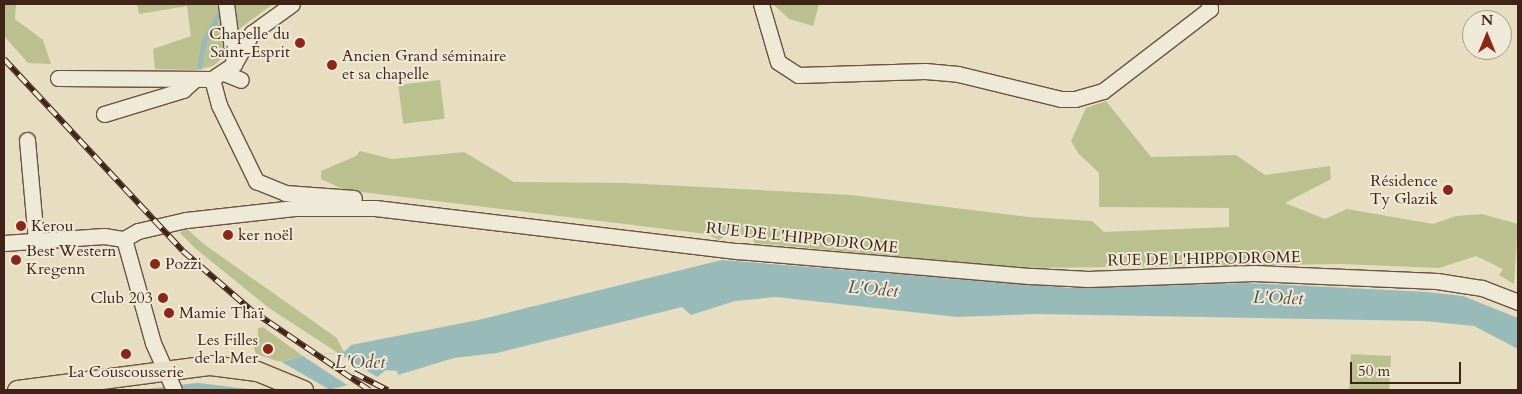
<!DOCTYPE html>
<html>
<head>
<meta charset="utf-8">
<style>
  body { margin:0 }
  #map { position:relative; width:1522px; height:394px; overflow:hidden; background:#e7dec1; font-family:Cardo,serif }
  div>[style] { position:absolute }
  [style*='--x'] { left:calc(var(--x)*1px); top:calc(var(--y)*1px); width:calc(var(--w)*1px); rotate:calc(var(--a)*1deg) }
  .green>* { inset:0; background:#bbc08f; transform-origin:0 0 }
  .water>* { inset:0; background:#98bbb9 }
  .pier>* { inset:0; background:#e7dec1 }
  .stream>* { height:4.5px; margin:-2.25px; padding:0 2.25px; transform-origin:2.25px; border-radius:2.25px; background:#98bbb9 }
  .roads { filter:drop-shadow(1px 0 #6a5242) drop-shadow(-1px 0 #6a5242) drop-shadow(0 1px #6a5242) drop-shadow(0 -1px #6a5242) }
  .minor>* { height:15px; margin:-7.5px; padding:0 7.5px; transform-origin:7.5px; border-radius:7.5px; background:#efead7 }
  .major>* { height:19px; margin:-9.5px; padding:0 9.5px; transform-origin:9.5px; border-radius:9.5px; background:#e7dec1 }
  .rail>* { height:5.5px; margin-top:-2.75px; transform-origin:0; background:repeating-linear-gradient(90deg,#efead7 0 11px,#402317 0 22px); box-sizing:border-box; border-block:1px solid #402317 }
  .dots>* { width:14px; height:14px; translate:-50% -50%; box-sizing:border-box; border:2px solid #efead7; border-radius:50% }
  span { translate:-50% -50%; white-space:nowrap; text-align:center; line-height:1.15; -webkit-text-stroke:4px #efead7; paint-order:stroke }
  .poi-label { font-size:16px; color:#402317 }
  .right { translate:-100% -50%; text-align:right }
  .left { translate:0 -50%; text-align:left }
  .street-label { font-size:16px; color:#402317 }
  .water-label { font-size:18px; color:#564940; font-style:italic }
  .frame { position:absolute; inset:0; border:5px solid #402317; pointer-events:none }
  .north { position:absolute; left:1462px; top:10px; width:50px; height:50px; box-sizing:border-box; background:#efead7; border:1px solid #a99a8a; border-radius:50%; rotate:0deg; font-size:14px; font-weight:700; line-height:20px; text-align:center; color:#402317 }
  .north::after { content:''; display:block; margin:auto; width:18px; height:22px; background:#8f2418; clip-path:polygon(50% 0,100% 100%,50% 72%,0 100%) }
  .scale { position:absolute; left:1350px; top:362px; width:111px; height:22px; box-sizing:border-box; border:2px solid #402317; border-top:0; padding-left:6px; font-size:15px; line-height:18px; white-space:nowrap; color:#402317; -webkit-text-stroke:4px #efead7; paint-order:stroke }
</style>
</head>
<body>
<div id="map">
  <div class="green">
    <div style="clip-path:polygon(4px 4px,16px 4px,15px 19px,43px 40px,51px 64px,28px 63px,4px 36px)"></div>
    <div style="clip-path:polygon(137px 4px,273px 4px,231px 35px,226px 55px,213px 66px,196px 70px,155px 69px,153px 49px,191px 36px,187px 6px,139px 14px)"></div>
    <div style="clip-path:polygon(773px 4px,819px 4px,813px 26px,789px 19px)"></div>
    <div style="left:440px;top:80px;width:39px;height:42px;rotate:83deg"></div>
    <div style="clip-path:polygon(1106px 101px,1151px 157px,1236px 155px,1265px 175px,1330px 166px,1331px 179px,1285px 203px,1325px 219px,1347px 209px,1433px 224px,1456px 216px,1482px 214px,1518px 224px,1514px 284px,1499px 275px,1503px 269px,1476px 256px,1439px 268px,1342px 264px,1024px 268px,754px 243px,753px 236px,729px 234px,719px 240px,706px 234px,345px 190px,321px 179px,321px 171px,356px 156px,360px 151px,392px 159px,464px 152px,514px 182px,626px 183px,851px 195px,1028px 217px,1092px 221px,1104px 232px,1229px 227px,1229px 208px,1099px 207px,1099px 173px,1078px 153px,1071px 141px,1086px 108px)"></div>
    <div style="clip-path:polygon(186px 228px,205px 245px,337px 338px,344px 352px,338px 353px,269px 308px,196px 249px,180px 233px)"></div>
    <div style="clip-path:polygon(263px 327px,303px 356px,280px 362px,256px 354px,250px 337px,258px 336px,258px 328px)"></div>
    <div style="left:1351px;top:354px;width:40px;height:36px;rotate:3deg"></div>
  </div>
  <div class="water">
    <div style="clip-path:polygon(722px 260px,1071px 288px,1249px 283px,1427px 292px,1463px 296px,1518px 318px,1518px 349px,1474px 326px,1424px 321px,1037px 314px,957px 317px,776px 297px,735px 301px,691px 315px,682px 307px,497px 353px,454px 358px,398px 375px,397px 371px,386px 370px,377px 377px,329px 390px,138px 390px,213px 381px,303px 356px,344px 352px,351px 345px,478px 320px)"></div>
  </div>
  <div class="pier">
    <div style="clip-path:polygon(338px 353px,377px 377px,347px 385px,303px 356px)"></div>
    <div style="clip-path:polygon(280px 361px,330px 390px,257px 390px,191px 382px)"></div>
  </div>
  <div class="stream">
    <div style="--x:199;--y:67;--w:26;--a:-79"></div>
    <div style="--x:204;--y:41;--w:37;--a:-61"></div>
  </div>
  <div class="roads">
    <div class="minor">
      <div style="--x:226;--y:4;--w:61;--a:82.4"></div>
      <div style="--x:761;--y:4;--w:60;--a:73.7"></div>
      <div style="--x:778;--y:62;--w:24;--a:33"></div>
      <div style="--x:798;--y:75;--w:127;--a:-1.8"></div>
      <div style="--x:925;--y:71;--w:33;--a:5"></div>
      <div style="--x:958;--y:74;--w:106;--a:13.6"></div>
      <div style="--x:1061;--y:99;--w:14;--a:0"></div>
      <div style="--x:1075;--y:99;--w:29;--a:-16"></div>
      <div style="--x:1103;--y:91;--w:135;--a:-37.5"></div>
      <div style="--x:1210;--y:9;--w:5;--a:-101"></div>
      <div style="--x:224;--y:73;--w:18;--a:22"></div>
      <div style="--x:58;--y:78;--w:154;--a:0.4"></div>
      <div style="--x:212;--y:79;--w:27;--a:-34"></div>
      <div style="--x:234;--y:64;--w:36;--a:-60"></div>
      <div style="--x:252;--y:33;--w:49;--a:-35.9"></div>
      <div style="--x:212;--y:79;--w:27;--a:75"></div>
      <div style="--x:219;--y:105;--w:85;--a:64"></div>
      <div style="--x:256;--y:181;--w:31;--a:22"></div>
      <div style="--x:285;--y:193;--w:69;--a:4.1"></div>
      <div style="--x:104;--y:114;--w:83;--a:-16.9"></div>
      <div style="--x:183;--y:90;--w:15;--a:-42"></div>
      <div style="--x:27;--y:140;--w:101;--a:84.9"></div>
      <div style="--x:124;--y:239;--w:16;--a:-30"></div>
      <div style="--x:138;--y:231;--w:49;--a:-12.9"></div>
      <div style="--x:186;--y:220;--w:109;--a:-6.3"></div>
      <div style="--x:294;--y:208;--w:81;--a:0"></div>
      <div style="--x:375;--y:208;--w:366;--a:6.8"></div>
      <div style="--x:738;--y:251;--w:295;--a:4.9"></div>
      <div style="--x:1032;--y:276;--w:56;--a:3.1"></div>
      <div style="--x:1088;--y:279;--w:166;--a:-2.1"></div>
      <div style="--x:1254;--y:273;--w:183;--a:2.5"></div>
      <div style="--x:1437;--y:281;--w:46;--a:8.8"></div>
      <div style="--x:1482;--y:288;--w:39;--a:21"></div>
      <div style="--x:124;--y:239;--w:108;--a:74.4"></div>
      <div style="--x:153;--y:343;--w:51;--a:65.9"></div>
      <div style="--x:4;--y:243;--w:100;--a:-4"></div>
      <div style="--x:104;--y:236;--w:20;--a:9"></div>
    </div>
    <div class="major">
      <div style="--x:17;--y:390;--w:195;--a:-7.4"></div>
      <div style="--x:210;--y:365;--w:47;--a:7.3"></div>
      <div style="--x:257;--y:371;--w:50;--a:22.4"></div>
    </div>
  </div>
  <div class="rail">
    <div style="--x:4;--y:59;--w:262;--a:47"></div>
    <div style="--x:183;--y:251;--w:90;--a:40.9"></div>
    <div style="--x:251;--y:310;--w:143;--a:34.1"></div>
    <div style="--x:354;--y:373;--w:38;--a:27"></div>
  </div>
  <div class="dots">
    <div style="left:300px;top:43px;background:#8f2418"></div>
    <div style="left:332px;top:65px;background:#8f2418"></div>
    <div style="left:1448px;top:190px;background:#8f2418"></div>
    <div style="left:21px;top:226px;background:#8f2418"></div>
    <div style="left:228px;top:235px;background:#8f2418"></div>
    <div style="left:16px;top:260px;background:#8f2418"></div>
    <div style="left:155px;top:264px;background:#8f2418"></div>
    <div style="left:163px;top:298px;background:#8f2418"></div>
    <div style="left:169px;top:313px;background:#8f2418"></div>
    <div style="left:268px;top:349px;background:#8f2418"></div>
    <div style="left:126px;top:354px;background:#8f2418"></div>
  </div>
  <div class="poi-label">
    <span class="right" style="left:290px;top:43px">Chapelle du<br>Saint-Esprit</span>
    <span class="left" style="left:342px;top:65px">Ancien Grand séminaire<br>et sa chapelle</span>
    <span class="right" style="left:1438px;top:190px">Résidence<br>Ty Glazik</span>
    <span class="left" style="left:31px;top:226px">Kerou</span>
    <span class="left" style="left:238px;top:235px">ker noël</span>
    <span class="left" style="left:26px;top:260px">Best Western<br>Kregenn</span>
    <span class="left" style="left:165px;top:264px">Pozzi</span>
    <span class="right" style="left:153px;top:298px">Club 203</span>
    <span class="left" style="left:179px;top:313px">Mamie Thaï</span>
    <span class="right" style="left:258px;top:349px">Les Filles<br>de la Mer</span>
    <span style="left:126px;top:372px">La Couscousserie</span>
  </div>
  <div class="street-label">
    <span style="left:802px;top:238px;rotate:6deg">RUE DE L'HIPPODROME</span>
    <span style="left:1204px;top:259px;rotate:-1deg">RUE DE L'HIPPODROME</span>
  </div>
  <div class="water-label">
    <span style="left:873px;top:290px;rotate:5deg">L'Odet</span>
    <span style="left:1278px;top:299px;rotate:2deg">L'Odet</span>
    <span style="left:360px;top:363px">L'Odet</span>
  </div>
  <div class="frame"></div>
  <div class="north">N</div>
  <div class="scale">50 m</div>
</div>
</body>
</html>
